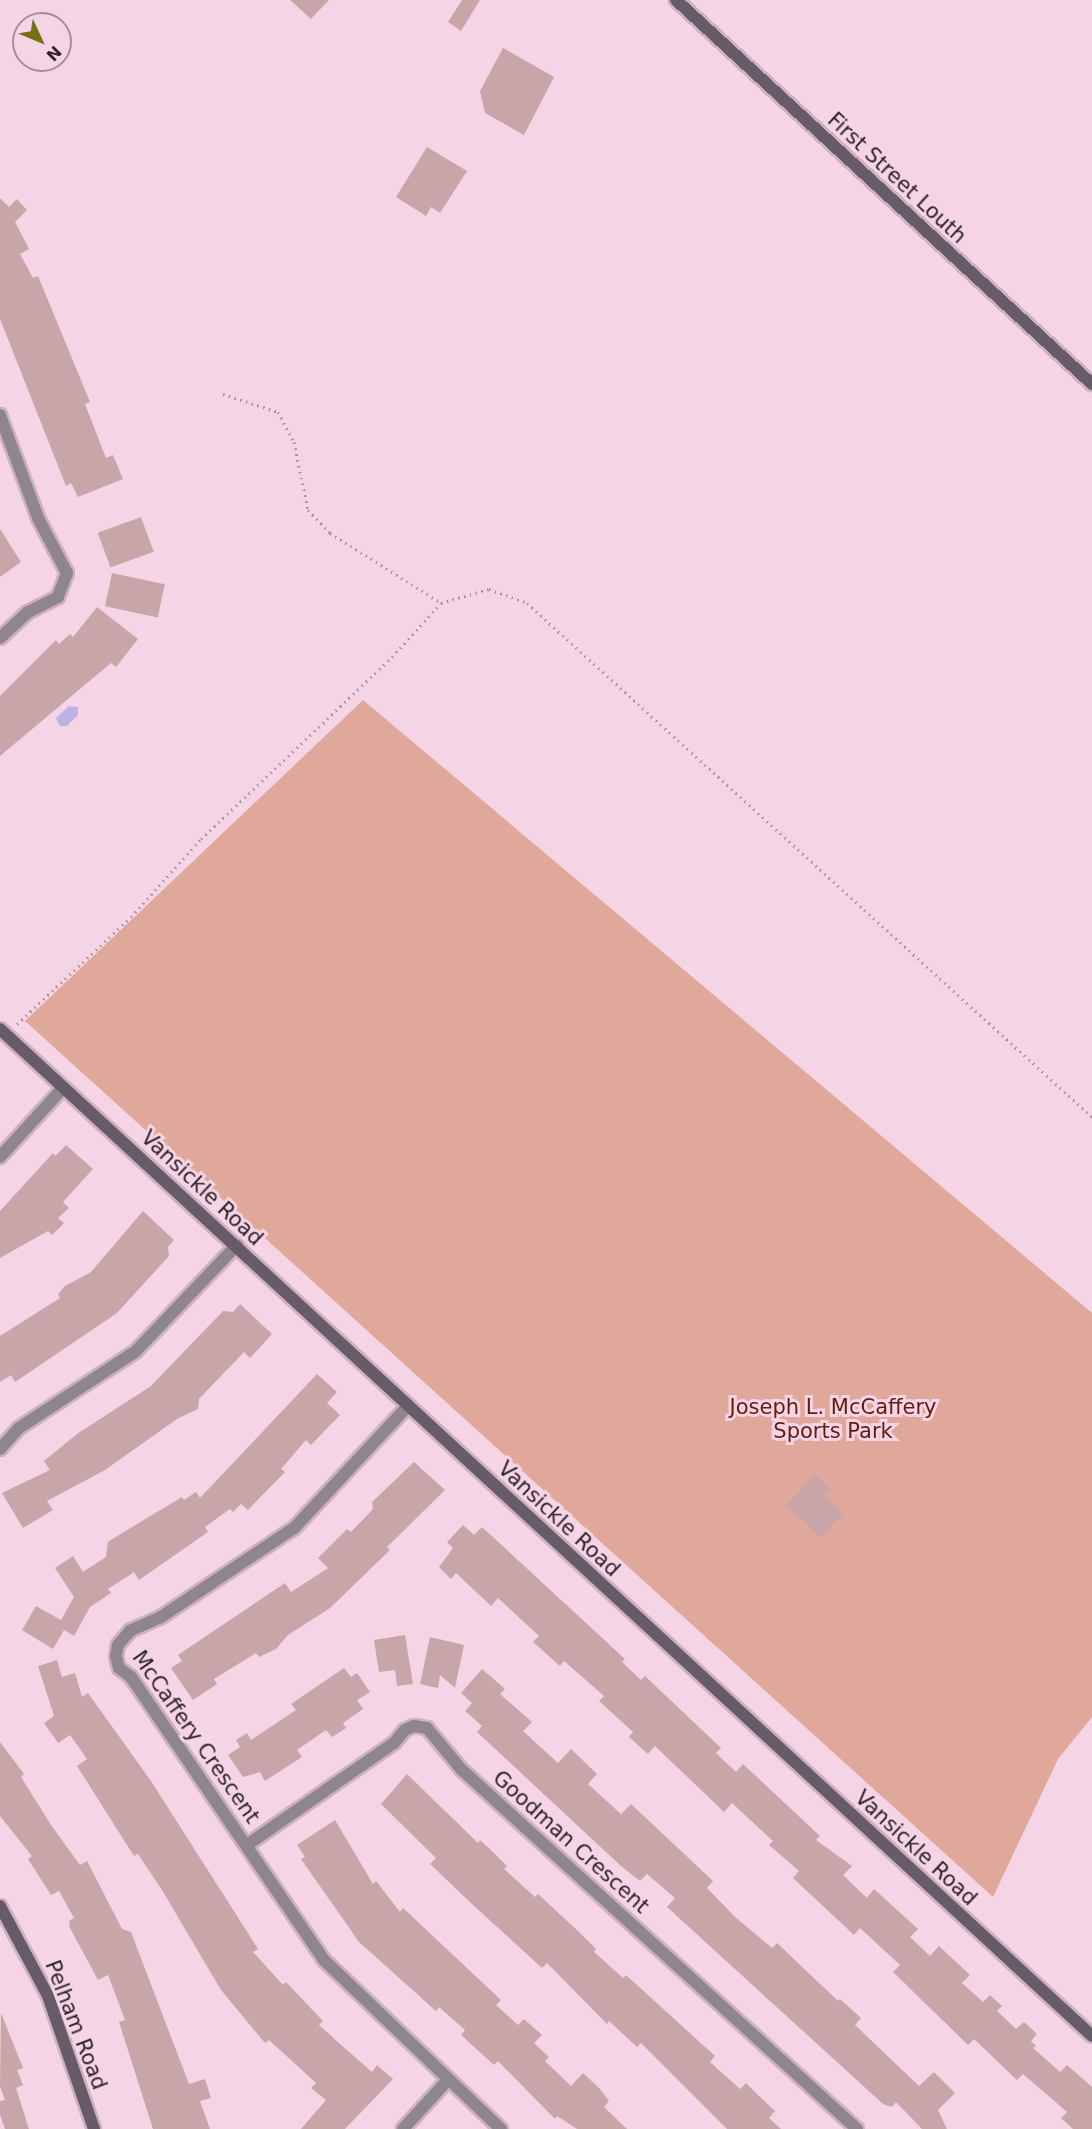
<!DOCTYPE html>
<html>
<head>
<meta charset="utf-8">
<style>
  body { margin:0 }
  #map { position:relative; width:1092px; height:2129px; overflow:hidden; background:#f5d5e5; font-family:"DejaVu Sans",sans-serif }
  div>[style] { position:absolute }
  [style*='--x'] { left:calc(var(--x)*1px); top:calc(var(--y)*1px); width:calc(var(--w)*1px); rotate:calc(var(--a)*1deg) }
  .green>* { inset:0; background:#e0a89a }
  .water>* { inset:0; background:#bfb1e5 }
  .building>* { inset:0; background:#c7a5a9; transform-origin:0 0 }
  .path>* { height:3px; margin-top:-1.5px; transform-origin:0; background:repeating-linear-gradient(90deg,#a9919d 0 1.5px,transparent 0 6px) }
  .roads { filter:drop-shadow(2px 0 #cdb1bf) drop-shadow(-2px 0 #cdb1bf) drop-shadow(0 2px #cdb1bf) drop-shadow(0 -2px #cdb1bf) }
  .street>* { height:12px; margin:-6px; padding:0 6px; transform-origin:6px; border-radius:6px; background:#8e858f }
  .secondary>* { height:12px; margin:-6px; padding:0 6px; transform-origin:6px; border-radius:6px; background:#675b69 }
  span { translate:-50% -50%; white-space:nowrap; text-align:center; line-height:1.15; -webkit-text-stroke:6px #f5d5e5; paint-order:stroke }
  .street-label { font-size:21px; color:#2e2329 }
  .park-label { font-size:21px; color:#621c0b }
  .north { position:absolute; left:12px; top:12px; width:60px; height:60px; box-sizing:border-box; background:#f5d5e5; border:2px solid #a58e9a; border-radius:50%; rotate:134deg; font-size:16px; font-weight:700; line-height:24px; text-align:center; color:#2e2329 }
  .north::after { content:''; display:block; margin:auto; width:21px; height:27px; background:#737114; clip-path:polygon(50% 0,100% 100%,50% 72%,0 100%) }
</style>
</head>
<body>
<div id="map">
  <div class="green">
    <div style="clip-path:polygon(363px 700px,1092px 1313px,1092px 1717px,1058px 1759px,993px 1897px,25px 1021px)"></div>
  </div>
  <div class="water">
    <div style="clip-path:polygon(69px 706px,78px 707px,78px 715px,67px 726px,60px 726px,56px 718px)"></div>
  </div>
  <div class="building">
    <div style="clip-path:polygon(290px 0,329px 0,311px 19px)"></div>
    <div style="clip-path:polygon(462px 0,480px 0,461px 31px,448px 22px)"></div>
    <div style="clip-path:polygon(503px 48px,554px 77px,524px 135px,485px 113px,480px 91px)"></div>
    <div style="clip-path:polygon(427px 147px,467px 171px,440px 213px,431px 207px,426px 216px,396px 197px)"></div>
    <div style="clip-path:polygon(0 198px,9px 207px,17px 199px,27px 210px,15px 222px,29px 249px,20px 254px,33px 278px,38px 276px,90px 402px,85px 404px,106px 458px,113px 455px,123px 479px,78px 497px,71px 483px,66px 486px,0 319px)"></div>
    <div style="left:141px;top:517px;width:37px;height:46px;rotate:70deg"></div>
    <div style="clip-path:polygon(0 529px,21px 562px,0 577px)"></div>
    <div style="left:112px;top:573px;width:54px;height:34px;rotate:12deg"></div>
    <div style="clip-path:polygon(97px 607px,138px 639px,116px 667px,111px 663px,0 756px,0 696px,56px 640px,59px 644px,70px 634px,73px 637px)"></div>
    <div style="clip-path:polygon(66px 1145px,93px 1169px,63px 1202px,69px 1208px,58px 1218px,64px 1223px,52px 1235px,48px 1231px,0 1258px,0 1211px,53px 1153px,55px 1156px)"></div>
    <div style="clip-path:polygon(143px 1211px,174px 1240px,168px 1247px,169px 1256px,117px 1313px,15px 1382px,11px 1375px,0 1382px,0 1336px,60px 1298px,58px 1294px,65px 1286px,91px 1272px)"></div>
    <div style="clip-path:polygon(240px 1304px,272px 1334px,250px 1358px,244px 1352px,199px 1399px,198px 1409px,177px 1419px,105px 1470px,47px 1501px,53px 1510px,23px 1528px,2px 1493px,50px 1470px,44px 1461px,77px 1434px,151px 1386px,223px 1311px,233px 1312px)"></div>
    <div style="clip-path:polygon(317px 1374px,337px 1392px,327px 1403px,340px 1415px,311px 1445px,306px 1440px,281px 1469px,285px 1472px,248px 1510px,241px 1504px,233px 1512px,230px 1509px,205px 1527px,208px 1532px,139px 1580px,134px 1572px,108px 1589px,111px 1593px,90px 1607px,74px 1636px,64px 1630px,53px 1649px,22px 1630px,36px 1606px,61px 1620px,74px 1597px,55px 1568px,73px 1556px,83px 1572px,106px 1557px,108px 1542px,114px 1538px,182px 1497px,184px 1500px,196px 1492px,200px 1498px)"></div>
    <div style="clip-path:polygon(414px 1462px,445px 1490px,387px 1547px,390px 1550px,330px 1608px,288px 1635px,276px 1649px,259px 1657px,256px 1653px,214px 1679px,217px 1684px,193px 1700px,171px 1668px,182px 1661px,178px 1655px,285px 1583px,291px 1592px,328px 1568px,318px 1558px,347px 1529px,351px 1532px,373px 1509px,372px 1502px)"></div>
    <div style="clip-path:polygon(815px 1474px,830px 1488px,824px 1495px,843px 1514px,821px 1538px,786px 1505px)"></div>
    <div style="clip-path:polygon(463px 1525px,474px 1535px,482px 1527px,625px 1659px,622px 1662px,641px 1680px,645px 1676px,721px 1748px,716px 1753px,736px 1772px,743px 1764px,757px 1777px,820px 1836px,816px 1840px,852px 1866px,843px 1875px,867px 1898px,874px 1889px,918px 1929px,910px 1937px,930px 1956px,939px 1946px,970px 1975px,962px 1983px,983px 2002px,990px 1995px,1002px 2006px,997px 2011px,1016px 2029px,1024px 2022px,1037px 2034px,1031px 2041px,1036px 2046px,1033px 2048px,1060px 2072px,1067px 2065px,1092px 2087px,1092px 2129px,1073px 2129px,1061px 2118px,1067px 2112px,1023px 2074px,1017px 2080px,974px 2039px,968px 2045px,893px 1972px,900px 1965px,860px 1928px,854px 1935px,793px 1878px,799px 1871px,769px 1845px,773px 1841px,732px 1803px,724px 1812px,655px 1746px,648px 1754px,629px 1737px,633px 1732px,599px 1701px,604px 1696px,564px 1661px,560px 1666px,533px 1642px,539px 1636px,498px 1598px,491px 1606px,456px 1573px,451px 1579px,439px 1567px,453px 1548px,447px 1542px)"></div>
    <div style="clip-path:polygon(405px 1635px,413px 1684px,397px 1686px,395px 1670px,379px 1672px,374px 1640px)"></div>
    <div style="clip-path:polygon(430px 1637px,464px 1645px,455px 1688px,440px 1675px,438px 1688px,420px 1684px)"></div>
    <div style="clip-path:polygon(57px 1660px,62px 1677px,75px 1673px,82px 1697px,88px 1693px,151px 1781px,258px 1949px,253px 1952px,283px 1985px,286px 1982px,323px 2021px,319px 2025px,340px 2044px,372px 2072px,377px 2065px,393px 2079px,345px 2129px,301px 2129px,326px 2100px,311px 2088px,316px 2083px,269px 2040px,265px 2043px,221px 1990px,162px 1890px,138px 1854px,134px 1856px,77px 1766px,87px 1759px,70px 1735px,58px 1743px,44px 1723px,54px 1716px,38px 1666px)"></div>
    <div style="clip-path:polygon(344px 1668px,351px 1677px,357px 1673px,370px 1692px,357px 1700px,363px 1709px,343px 1723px,346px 1728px,332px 1737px,326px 1730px,297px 1750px,302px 1757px,265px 1781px,260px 1772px,243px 1777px,228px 1755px,240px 1747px,236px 1740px,247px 1733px,251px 1740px,296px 1710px,291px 1704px)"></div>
    <div style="clip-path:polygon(482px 1669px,505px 1689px,500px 1694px,532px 1722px,523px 1731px,558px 1763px,571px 1749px,597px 1774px,588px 1784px,621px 1814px,631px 1804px,713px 1881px,707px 1888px,735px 1917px,772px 1948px,777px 1943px,838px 2001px,840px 1999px,861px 2018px,855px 2025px,919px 2086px,934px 2072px,955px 2093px,938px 2110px,947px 2129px,922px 2129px,896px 2102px,892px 2107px,883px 2104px,667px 1907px,675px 1898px,647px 1874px,640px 1881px,621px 1866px,477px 1732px,482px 1726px,465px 1711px,472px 1703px,461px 1693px)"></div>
    <div style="clip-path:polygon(0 1742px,24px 1774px,21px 1777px,51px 1825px,80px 1865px,87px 1861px,122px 1929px,131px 1932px,189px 2084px,205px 2079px,211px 2098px,200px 2101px,210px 2129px,153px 2129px,119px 2022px,125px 2020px,108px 1975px,98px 1980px,70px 1928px,69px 1921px,74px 1918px,59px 1891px,51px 1895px,28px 1859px,32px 1856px,0 1816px)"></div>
    <div style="clip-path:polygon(407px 1774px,478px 1843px,480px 1840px,491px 1850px,507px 1866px,504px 1869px,535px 1897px,538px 1894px,579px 1932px,596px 1949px,594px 1952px,623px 1978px,626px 1975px,715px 2056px,710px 2062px,740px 2089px,746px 2083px,759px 2096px,775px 2111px,769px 2118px,781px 2129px,727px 2129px,641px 2043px,637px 2047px,609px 2021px,607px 2024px,547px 1963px,542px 1968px,472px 1904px,430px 1864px,436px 1858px,381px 1804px)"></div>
    <div style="clip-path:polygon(335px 1820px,373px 1884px,376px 1881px,400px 1912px,403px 1908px,501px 2000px,496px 2005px,518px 2025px,524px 2019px,542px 2035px,534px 2043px,549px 2057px,545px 2061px,571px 2086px,583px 2073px,600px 2089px,609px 2101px,604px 2107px,627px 2129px,577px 2129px,557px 2116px,555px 2119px,498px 2061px,494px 2065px,461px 2035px,465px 2030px,439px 2007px,436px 2011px,359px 1942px,301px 1859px,305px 1857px,297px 1845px)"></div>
    <div style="clip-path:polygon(1px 2013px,23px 2068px,17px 2070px,23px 2085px,16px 2088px,29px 2129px,5px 2129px,0 2115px,0 2101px,5px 2100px,0 2086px)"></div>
  </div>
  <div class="path">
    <div style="--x:223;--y:394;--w:58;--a:18.1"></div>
    <div style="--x:278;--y:412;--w:34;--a:62"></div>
    <div style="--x:294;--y:442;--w:69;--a:78.4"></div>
    <div style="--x:308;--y:510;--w:32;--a:46"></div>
    <div style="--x:330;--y:533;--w:131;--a:32.2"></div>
    <div style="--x:17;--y:1024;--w:156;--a:-43.2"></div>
    <div style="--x:131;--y:917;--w:105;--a:-48.1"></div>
    <div style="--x:201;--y:839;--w:264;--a:-43.6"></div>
    <div style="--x:392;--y:657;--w:73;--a:-47.8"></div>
    <div style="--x:441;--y:603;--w:50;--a:-16.3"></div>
    <div style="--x:489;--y:589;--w:40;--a:20.2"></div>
    <div style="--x:527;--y:603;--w:764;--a:42.29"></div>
  </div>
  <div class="roads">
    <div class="street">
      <div style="--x:0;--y:415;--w:110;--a:69.7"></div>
      <div style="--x:38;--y:518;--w:62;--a:62.2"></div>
      <div style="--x:67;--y:573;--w:26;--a:111"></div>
      <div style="--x:58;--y:597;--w:34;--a:153"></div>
      <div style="--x:28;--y:612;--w:38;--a:137"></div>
      <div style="--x:0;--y:1157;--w:93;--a:-47.6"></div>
      <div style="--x:407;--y:1407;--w:166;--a:133"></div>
      <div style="--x:294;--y:1528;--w:160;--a:146.2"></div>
      <div style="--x:161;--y:1617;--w:34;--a:156"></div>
      <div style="--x:130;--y:1631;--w:18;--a:131"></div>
      <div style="--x:118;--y:1645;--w:11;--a:100"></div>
      <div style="--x:116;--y:1656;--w:12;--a:76"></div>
      <div style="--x:119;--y:1668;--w:15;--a:37"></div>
      <div style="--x:131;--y:1677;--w:343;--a:55.7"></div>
      <div style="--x:324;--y:1960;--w:245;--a:43.7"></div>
      <div style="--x:0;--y:1449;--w:28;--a:-48"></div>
      <div style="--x:19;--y:1428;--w:140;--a:-33.3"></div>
      <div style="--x:136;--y:1351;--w:146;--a:-46.4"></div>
      <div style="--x:247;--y:1845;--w:179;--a:-34.8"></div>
      <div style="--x:394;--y:1743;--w:17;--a:-50"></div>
      <div style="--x:405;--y:1730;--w:10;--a:-24"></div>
      <div style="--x:414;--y:1726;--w:13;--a:9"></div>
      <div style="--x:427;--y:1728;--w:53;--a:50.3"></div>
      <div style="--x:461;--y:1769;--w:535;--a:42.27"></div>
      <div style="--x:403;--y:2129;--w:65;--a:-47.5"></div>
    </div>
    <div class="secondary">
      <div style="--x:676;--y:0;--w:566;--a:42.71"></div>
      <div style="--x:0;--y:1029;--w:1485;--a:42.68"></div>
      <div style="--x:0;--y:1906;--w:102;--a:61.9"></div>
      <div style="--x:48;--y:1996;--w:141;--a:70.9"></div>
    </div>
  </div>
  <div class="street-label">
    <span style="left:897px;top:178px;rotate:43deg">First Street Louth</span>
    <span style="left:202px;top:1188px;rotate:43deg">Vansickle Road</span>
    <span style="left:559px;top:1519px;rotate:43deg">Vansickle Road</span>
    <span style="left:196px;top:1737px;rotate:55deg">McCaffery Crescent</span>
    <span style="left:571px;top:1842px;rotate:42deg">Goodman Crescent</span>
    <span style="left:916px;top:1848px;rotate:43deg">Vansickle Road</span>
    <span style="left:76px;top:2025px;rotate:69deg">Pelham Road</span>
  </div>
  <div class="park-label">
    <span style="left:833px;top:1419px">Joseph L. McCaffery<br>Sports Park</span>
  </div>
  <div class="north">N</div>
</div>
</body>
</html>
